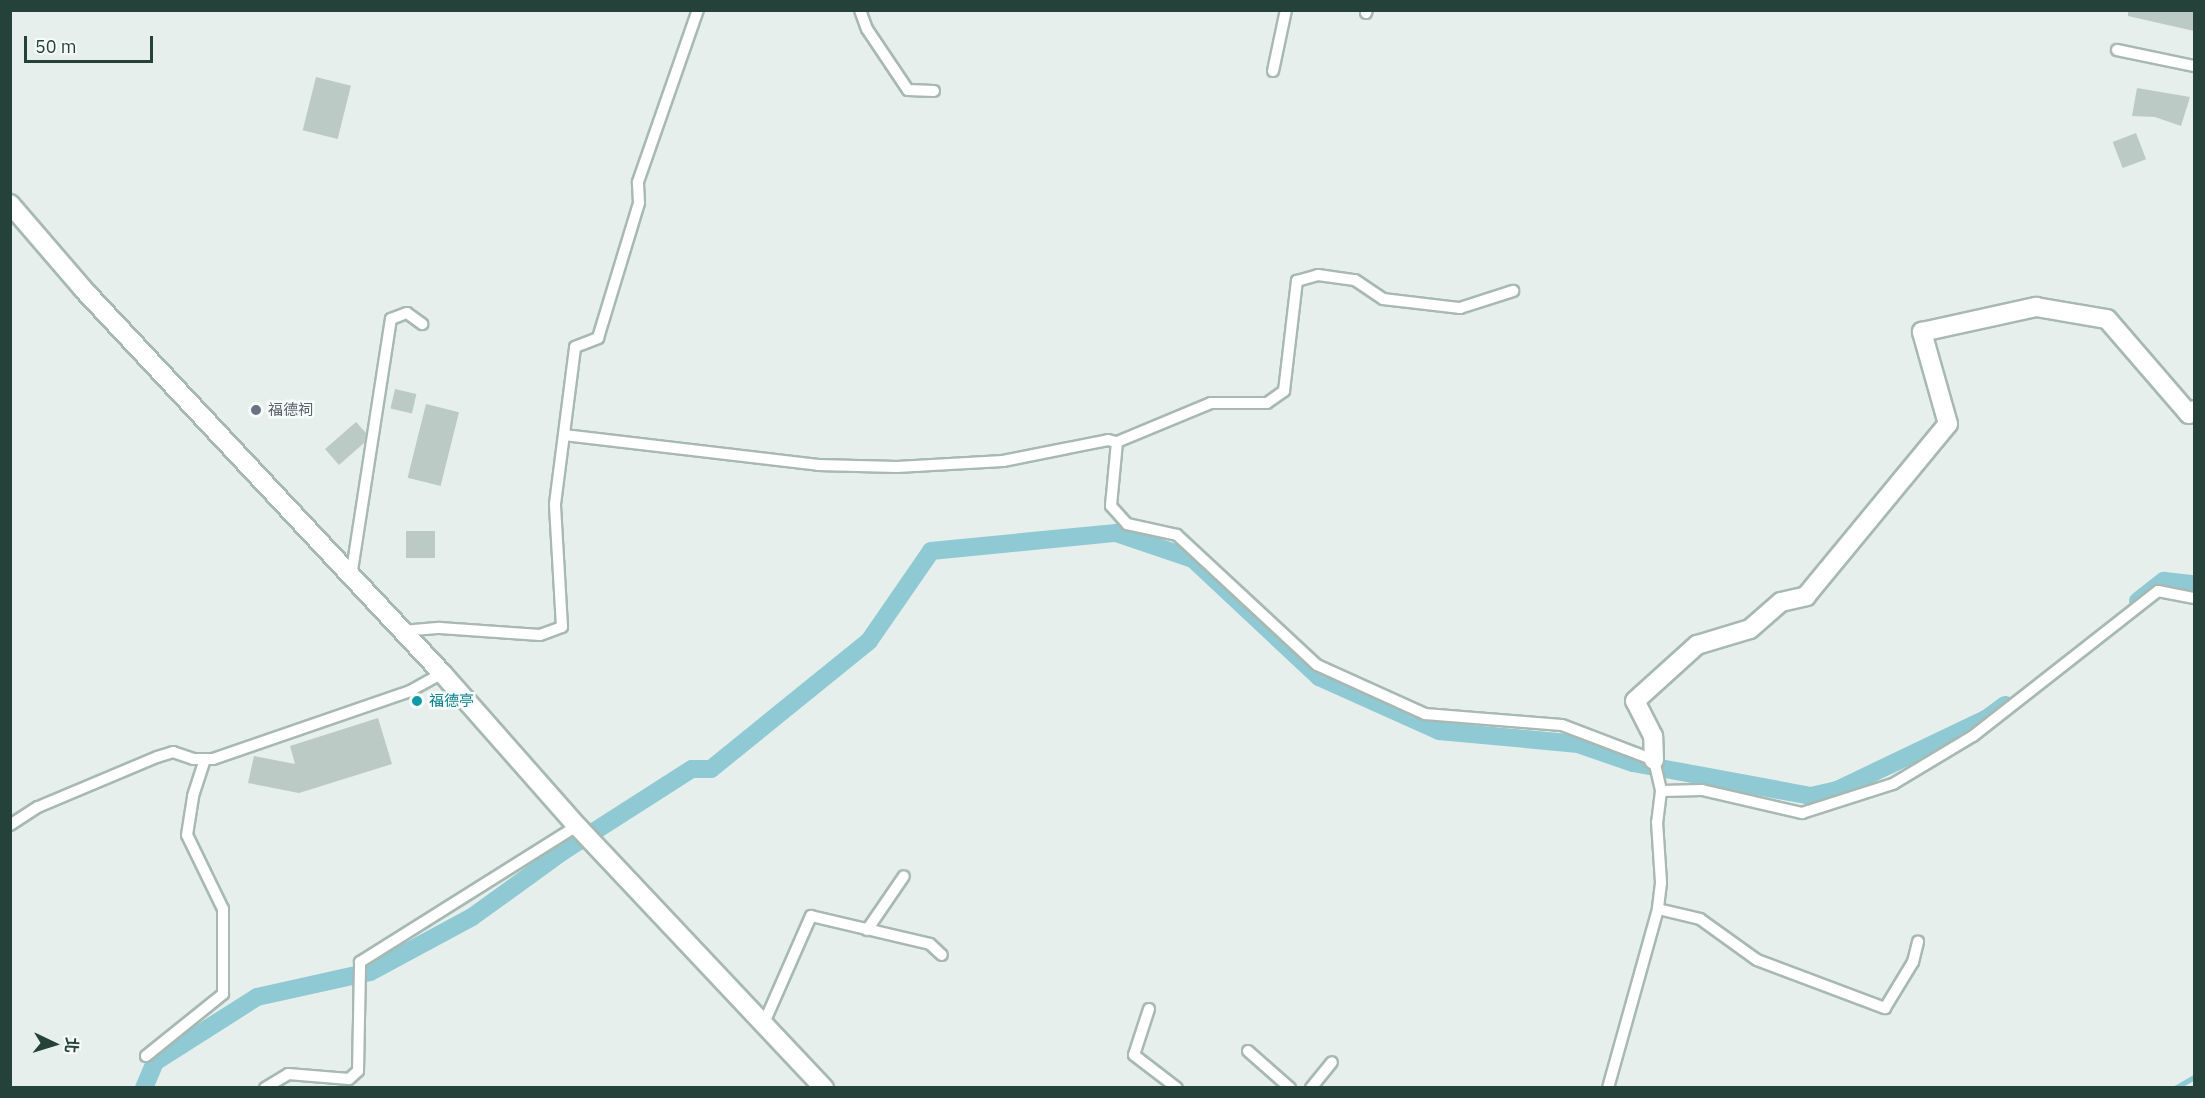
<!DOCTYPE html>
<html>
<head>
<meta charset="utf-8">
<style>
  body { margin:0 }
  #map { position:relative; width:2205px; height:1098px; overflow:hidden; background:#e6efeb; font-family:"IBM Plex Sans","Noto Sans TC",sans-serif }
  div>[style] { position:absolute }
  [style*='--x'] { left:calc(var(--x)*1px); top:calc(var(--y)*1px); width:calc(var(--w)*1px); rotate:calc(var(--a)*1deg) }
  .stream>* { height:5px; margin:-2.5px; padding:0 2.5px; transform-origin:2.5px; border-radius:2.5px; background:#8ec9d4 }
  .canal>* { height:18px; margin:-9px; padding:0 9px; transform-origin:9px; border-radius:9px; background:#8ec9d4 }
  .building>* { inset:0; background:#bbcac4; transform-origin:0 0 }
  .roads { filter:drop-shadow(2px 0 #a8b8b2) drop-shadow(-2px 0 #a8b8b2) drop-shadow(0 2px #a8b8b2) drop-shadow(0 -2px #a8b8b2) }
  .lane>* { height:10px; margin:-5px; padding:0 5px; transform-origin:5px; border-radius:5px; background:#fff }
  .street>* { height:18px; margin:-9px; padding:0 9px; transform-origin:9px; border-radius:9px; background:#fff }
  .secondary>* { height:18px; margin:-9px; padding:0 9px; transform-origin:9px; border-radius:9px; background:#fff }
  .dots>* { width:16px; height:16px; translate:-50% -50%; box-sizing:border-box; border:3px solid #f7fbf9; border-radius:50% }
  span { translate:-50% -50%; white-space:nowrap; text-align:center; line-height:1.15; -webkit-text-stroke:5px #f7fbf9; paint-order:stroke }
  .worship-label { font-size:15px; color:#5b616d }
  .left { translate:0 -50%; text-align:left }
  .culture-label { font-size:15px; color:#0d838f }
  .frame { position:absolute; inset:0; border:12px solid #24423a; pointer-events:none }
  .north { position:absolute; left:24px; top:1014px; width:60px; height:60px; -webkit-text-stroke:4px #f7fbf9; paint-order:stroke; rotate:94deg; font-size:16px; font-weight:700; line-height:24px; text-align:center; color:#24423a }
  .north::after { content:''; display:block; margin:auto; width:21px; height:27px; background:#24423a; clip-path:polygon(50% 0,100% 100%,50% 72%,0 100%) }
  .scale { position:absolute; left:24px; top:36px; width:129px; height:27px; box-sizing:border-box; border:3px solid #24423a; border-top:0; padding-left:8px; font-size:18px; line-height:21px; white-space:nowrap; color:#24423a; -webkit-text-stroke:4px #f7fbf9; paint-order:stroke }
</style>
</head>
<body>
<div id="map">
  <div class="stream">
    <div style="--x:2175;--y:1088;--w:22;--a:-30"></div>
  </div>
  <div class="canal">
    <div style="--x:2138;--y:601;--w:33;--a:-38"></div>
    <div style="--x:2164;--y:581;--w:30;--a:6"></div>
    <div style="--x:144;--y:1088;--w:28;--a:-67"></div>
    <div style="--x:155;--y:1062;--w:121;--a:-32.5"></div>
    <div style="--x:257;--y:997;--w:116;--a:-12.5"></div>
    <div style="--x:370;--y:972;--w:116;--a:-28.3"></div>
    <div style="--x:472;--y:917;--w:111;--a:-35.8"></div>
    <div style="--x:562;--y:852;--w:154;--a:-32.6"></div>
    <div style="--x:692;--y:769;--w:19;--a:0"></div>
    <div style="--x:711;--y:769;--w:203;--a:-39"></div>
    <div style="--x:869;--y:641;--w:109;--a:-55.4"></div>
    <div style="--x:931;--y:551;--w:186;--a:-5.6"></div>
    <div style="--x:1116;--y:533;--w:81;--a:18.7"></div>
    <div style="--x:1193;--y:559;--w:173;--a:43.1"></div>
    <div style="--x:1319;--y:677;--w:132;--a:24.2"></div>
    <div style="--x:1439;--y:731;--w:140;--a:5.3"></div>
    <div style="--x:1578;--y:744;--w:58;--a:19.1"></div>
    <div style="--x:1633;--y:763;--w:181;--a:10.5"></div>
    <div style="--x:1811;--y:796;--w:27;--a:-13"></div>
    <div style="--x:1837;--y:790;--w:165;--a:-25.5"></div>
    <div style="--x:1986;--y:719;--w:24;--a:-36"></div>
  </div>
  <div class="building">
    <div style="clip-path:polygon(2128px 10px,2194px 10px,2194px 31px,2128px 16px)"></div>
    <div style="left:316px;top:77px;width:36px;height:55px;rotate:14deg"></div>
    <div style="clip-path:polygon(2137px 88px,2190px 97px,2181px 126px,2155px 117px,2132px 116px)"></div>
    <div style="left:2136px;top:133px;width:28px;height:25px;rotate:69deg"></div>
    <div style="left:395px;top:389px;width:22px;height:20px;rotate:13deg"></div>
    <div style="left:426px;top:404px;width:34px;height:76px;rotate:14deg"></div>
    <div style="clip-path:polygon(356px 422px,366px 433px,364px 443px,339px 465px,325px 449px)"></div>
    <div style="left:435px;top:531px;width:27px;height:29px;rotate:90deg"></div>
    <div style="clip-path:polygon(378px 718px,392px 764px,299px 793px,248px 783px,254px 756px,295px 764px,290px 746px)"></div>
  </div>
  <div class="roads">
    <div class="lane">
      <div style="--x:860;--y:10;--w:20;--a:70"></div>
      <div style="--x:867;--y:29;--w:73;--a:56.1"></div>
      <div style="--x:908;--y:90;--w:26;--a:2"></div>
      <div style="--x:1366;--y:13;--w:3;--a:-72"></div>
      <div style="--x:2117;--y:50;--w:79;--a:11.7"></div>
      <div style="--x:1273;--y:71;--w:62;--a:-78"></div>
      <div style="--x:564;--y:435;--w:256;--a:6.7"></div>
      <div style="--x:818;--y:465;--w:79;--a:1.5"></div>
      <div style="--x:897;--y:467;--w:106;--a:-3.2"></div>
      <div style="--x:1003;--y:461;--w:107;--a:-11.3"></div>
      <div style="--x:1108;--y:440;--w:9;--a:13"></div>
      <div style="--x:1117;--y:442;--w:64;--a:95.4"></div>
      <div style="--x:1111;--y:506;--w:24;--a:48"></div>
      <div style="--x:1127;--y:524;--w:51;--a:12.4"></div>
      <div style="--x:1177;--y:535;--w:191;--a:42.9"></div>
      <div style="--x:1317;--y:665;--w:119;--a:24.4"></div>
      <div style="--x:1425;--y:714;--w:137;--a:4.6"></div>
      <div style="--x:1562;--y:725;--w:98;--a:20.8"></div>
      <div style="--x:1654;--y:760;--w:32;--a:77"></div>
      <div style="--x:1661;--y:791;--w:31;--a:97"></div>
      <div style="--x:1657;--y:822;--w:61;--a:86.2"></div>
      <div style="--x:1661;--y:883;--w:26;--a:97"></div>
      <div style="--x:1658;--y:909;--w:186;--a:105.6"></div>
      <div style="--x:1117;--y:442;--w:102;--a:-22.5"></div>
      <div style="--x:1211;--y:403;--w:56;--a:0"></div>
      <div style="--x:1267;--y:403;--w:21;--a:-35"></div>
      <div style="--x:1284;--y:391;--w:111;--a:-83.3"></div>
      <div style="--x:1297;--y:281;--w:22;--a:-16"></div>
      <div style="--x:1318;--y:275;--w:37;--a:8"></div>
      <div style="--x:1355;--y:280;--w:34;--a:34"></div>
      <div style="--x:1383;--y:299;--w:78;--a:6.7"></div>
      <div style="--x:1460;--y:308;--w:56;--a:-17.8"></div>
      <div style="--x:351;--y:577;--w:261;--a:-81.2"></div>
      <div style="--x:391;--y:319;--w:17;--a:-21"></div>
      <div style="--x:407;--y:313;--w:19;--a:36"></div>
      <div style="--x:402;--y:631;--w:38;--a:-5"></div>
      <div style="--x:440;--y:628;--w:100;--a:4"></div>
      <div style="--x:540;--y:635;--w:23;--a:-20"></div>
      <div style="--x:562;--y:627;--w:123;--a:-93.3"></div>
      <div style="--x:555;--y:504;--w:158;--a:-82.7"></div>
      <div style="--x:575;--y:347;--w:25;--a:-21"></div>
      <div style="--x:598;--y:338;--w:141;--a:-73.1"></div>
      <div style="--x:639;--y:203;--w:21;--a:-93"></div>
      <div style="--x:638;--y:182;--w:182;--a:-70.8"></div>
      <div style="--x:1661;--y:791;--w:41;--a:-1.4"></div>
      <div style="--x:1702;--y:790;--w:103;--a:13"></div>
      <div style="--x:1802;--y:813;--w:96;--a:-17.7"></div>
      <div style="--x:1893;--y:784;--w:93;--a:-31"></div>
      <div style="--x:1973;--y:736;--w:235;--a:-38.1"></div>
      <div style="--x:2158;--y:591;--w:37;--a:11"></div>
      <div style="--x:10;--y:825;--w:33;--a:-33"></div>
      <div style="--x:38;--y:807;--w:129;--a:-22.8"></div>
      <div style="--x:157;--y:757;--w:17;--a:-17"></div>
      <div style="--x:173;--y:752;--w:21;--a:19"></div>
      <div style="--x:193;--y:759;--w:20;--a:0"></div>
      <div style="--x:213;--y:759;--w:208;--a:-19"></div>
      <div style="--x:410;--y:691;--w:37;--a:-29"></div>
      <div style="--x:1658;--y:909;--w:43;--a:13.4"></div>
      <div style="--x:1700;--y:919;--w:70;--a:35.7"></div>
      <div style="--x:1757;--y:960;--w:137;--a:20.6"></div>
      <div style="--x:1885;--y:1008;--w:54;--a:-58.7"></div>
      <div style="--x:1913;--y:962;--w:21;--a:-76"></div>
      <div style="--x:867;--y:930;--w:65;--a:-55.6"></div>
      <div style="--x:1149;--y:1009;--w:48;--a:108.1"></div>
      <div style="--x:1134;--y:1055;--w:54;--a:37.5"></div>
      <div style="--x:764;--y:1023;--w:117;--a:-66.3"></div>
      <div style="--x:811;--y:916;--w:122;--a:13.2"></div>
      <div style="--x:930;--y:944;--w:16;--a:43"></div>
      <div style="--x:1248;--y:1051;--w:56;--a:41.4"></div>
      <div style="--x:146;--y:1056;--w:99;--a:-38.8"></div>
      <div style="--x:223;--y:994;--w:85;--a:-90"></div>
      <div style="--x:223;--y:909;--w:82;--a:-115.9"></div>
      <div style="--x:187;--y:835;--w:39;--a:-81"></div>
      <div style="--x:193;--y:796;--w:38;--a:-72"></div>
      <div style="--x:265;--y:1088;--w:27;--a:-31"></div>
      <div style="--x:288;--y:1074;--w:61;--a:4.7"></div>
      <div style="--x:349;--y:1079;--w:12;--a:-42"></div>
      <div style="--x:358;--y:1071;--w:109;--a:-88.9"></div>
      <div style="--x:360;--y:962;--w:256;--a:-32.1"></div>
      <div style="--x:1311;--y:1088;--w:33;--a:-51"></div>
    </div>
    <div class="street">
      <div style="--x:1654;--y:760;--w:24;--a:-92"></div>
      <div style="--x:1653;--y:736;--w:39;--a:-117"></div>
      <div style="--x:1635;--y:701;--w:84;--a:-42.1"></div>
      <div style="--x:1697;--y:645;--w:55;--a:-16.8"></div>
      <div style="--x:1750;--y:629;--w:41;--a:-41.1"></div>
      <div style="--x:1781;--y:602;--w:26;--a:-13"></div>
      <div style="--x:1806;--y:596;--w:223;--a:-50.5"></div>
      <div style="--x:1948;--y:424;--w:96;--a:-105.8"></div>
      <div style="--x:1922;--y:332;--w:117;--a:-12.4"></div>
      <div style="--x:2036;--y:307;--w:72;--a:9.6"></div>
      <div style="--x:2107;--y:319;--w:125;--a:49.2"></div>
      <div style="--x:2189;--y:414;--w:6;--a:-39"></div>
    </div>
    <div class="secondary">
      <div style="--x:10;--y:204;--w:112;--a:49.3"></div>
      <div style="--x:83;--y:289;--w:526;--a:46.93"></div>
      <div style="--x:442;--y:673;--w:205;--a:48.6"></div>
      <div style="--x:578;--y:827;--w:359;--a:46.7"></div>
    </div>
  </div>
  <div class="dots">
    <div style="left:256px;top:410px;background:#6b7280"></div>
    <div style="left:417px;top:701px;background:#0f9aa8"></div>
  </div>
  <div class="worship-label">
    <span class="left" style="left:268px;top:410px">福德祠</span>
  </div>
  <div class="culture-label">
    <span class="left" style="left:429px;top:701px">福德亭</span>
  </div>
  <div class="frame"></div>
  <div class="north">北</div>
  <div class="scale">50 m</div>
</div>
</body>
</html>
